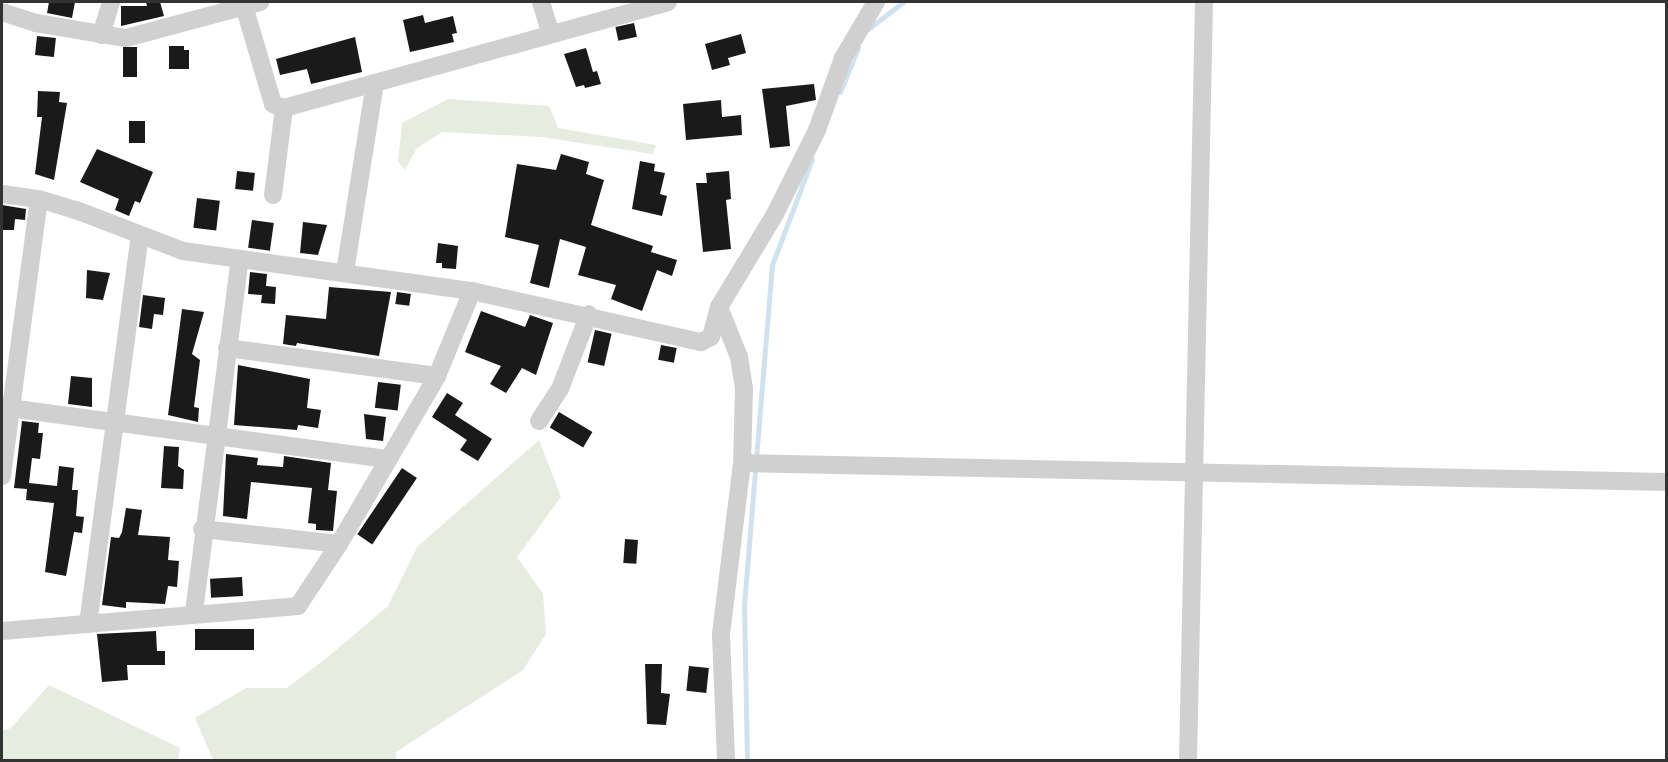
<!DOCTYPE html>
<html>
<head>
<meta charset="utf-8">
<style>
  body { margin:0 }
  #map { position:relative; width:1668px; height:762px; overflow:hidden; background:#fff; font-family:"Asap Condensed",sans-serif }
  div>[style] { position:absolute }
  [style*='--x'] { left:calc(var(--x)*1px); top:calc(var(--y)*1px); width:calc(var(--w)*1px); rotate:calc(var(--a)*1deg) }
  .green>* { inset:0; background:#e6ecdf }
  .stream>* { height:5px; margin:-2.5px; padding:0 2.5px; transform-origin:2.5px; border-radius:2.5px; background:#cfe2ee }
  .building>* { inset:0; background:#1a1a1a; transform-origin:0 0 }
  .street>* { height:18px; margin:-9px; padding:0 9px; transform-origin:9px; border-radius:9px; background:#d0d0d0 }
  span { translate:-50% -50%; white-space:nowrap; text-align:center; line-height:1.15; -webkit-text-stroke:6px #fff; paint-order:stroke }
  .frame { position:absolute; inset:0; border:3px solid #333; pointer-events:none }
</style>
</head>
<body>
<div id="map">
  <div class="green">
    <div style="clip-path:polygon(448px 99px,549px 106px,558px 128px,656px 145px,653px 154px,541px 137px,442px 132px,417px 148px,405px 170px,398px 162px,402px 123px)"></div>
    <div style="clip-path:polygon(539px 440px,561px 497px,517px 557px,543px 594px,546px 634px,523px 670px,396px 752px,396px 760px,213px 760px,195px 718px,246px 688px,287px 688px,329px 656px,388px 606px,417px 547px)"></div>
    <div style="clip-path:polygon(49px 685px,180px 748px,178px 760px,2px 760px,2px 731px,11px 728px)"></div>
  </div>
  <div class="stream">
    <div style="--x:868;--y:29;--w:44;--a:-37.6"></div>
    <div style="--x:840;--y:92;--w:48;--a:-67.8"></div>
    <div style="--x:747;--y:760;--w:155;--a:-91.1"></div>
    <div style="--x:744;--y:605;--w:341;--a:-85.3"></div>
    <div style="--x:772;--y:265;--w:113;--a:-69.3"></div>
  </div>
  <div class="building">
    <div style="clip-path:polygon(49px 2px,75px 2px,72px 18px,47px 13px)"></div>
    <div style="clip-path:polygon(146px 2px,160px 2px,164px 16px,121px 26px,121px 6px,147px 6px)"></div>
    <div style="clip-path:polygon(423px 15px,425px 23px,453px 16px,457px 33px,452px 34px,454px 42px,410px 52px,403px 20px)"></div>
    <div style="left:634px;top:23px;width:14px;height:19px;rotate:78deg"></div>
    <div style="clip-path:polygon(741px 34px,746px 53px,728px 58px,730px 65px,712px 70px,705px 44px)"></div>
    <div style="left:37px;top:36px;width:19px;height:19px;rotate:6deg"></div>
    <div style="clip-path:polygon(355px 37px,362px 72px,311px 84px,307px 69px,280px 75px,276px 59px)"></div>
    <div style="clip-path:polygon(169px 46px,184px 46px,184px 50px,189px 50px,189px 69px,169px 69px)"></div>
    <div style="left:137px;top:47px;width:30px;height:14px;rotate:90deg"></div>
    <div style="clip-path:polygon(586px 48px,593px 72px,597px 71px,601px 84px,585px 88px,584px 85px,576px 87px,564px 54px)"></div>
    <div style="clip-path:polygon(814px 84px,816px 100px,786px 106px,790px 146px,770px 148px,762px 89px)"></div>
    <div style="clip-path:polygon(38px 91px,60px 92px,59px 102px,67px 103px,54px 180px,35px 174px,42px 117px,37px 117px)"></div>
    <div style="clip-path:polygon(721px 100px,722px 117px,741px 115px,742px 135px,686px 140px,683px 104px)"></div>
    <div style="left:129px;top:121px;width:16px;height:22px"></div>
    <div style="clip-path:polygon(97px 149px,153px 172px,140px 203px,135px 201px,129px 216px,115px 210px,119px 199px,80px 182px)"></div>
    <div style="clip-path:polygon(561px 154px,589px 162px,586px 174px,604px 180px,591px 225px,653px 246px,651px 252px,677px 260px,672px 276px,657px 270px,642px 311px,611px 299px,616px 285px,578px 275px,586px 247px,560px 239px,549px 288px,530px 283px,539px 245px,505px 237px,517px 164px,556px 170px)"></div>
    <div style="clip-path:polygon(640px 161px,655px 164px,654px 171px,665px 173px,660px 194px,667px 196px,662px 216px,632px 209px)"></div>
    <div style="left:237px;top:171px;width:18px;height:18px;rotate:6deg"></div>
    <div style="clip-path:polygon(729px 171px,731px 199px,726px 200px,731px 249px,703px 252px,696px 183px,707px 183px,706px 173px)"></div>
    <div style="left:197px;top:198px;width:23px;height:30px;rotate:7deg"></div>
    <div style="clip-path:polygon(2px 205px,26px 209px,25px 220px,15px 219px,14px 230px,2px 230px)"></div>
    <div style="left:252px;top:220px;width:22px;height:28px;rotate:8deg"></div>
    <div style="clip-path:polygon(303px 222px,327px 225px,318px 255px,300px 253px)"></div>
    <div style="clip-path:polygon(438px 243px,458px 246px,456px 269px,442px 268px,442px 263px,436px 263px)"></div>
    <div style="clip-path:polygon(87px 270px,110px 273px,103px 300px,86px 298px)"></div>
    <div style="clip-path:polygon(250px 272px,267px 274px,266px 286px,276px 287px,275px 304px,261px 303px,262px 295px,248px 294px)"></div>
    <div style="clip-path:polygon(329px 287px,391px 292px,379px 356px,297px 343px,296px 346px,283px 344px,286px 315px,326px 319px)"></div>
    <div style="left:397px;top:292px;width:14px;height:12px;rotate:8deg"></div>
    <div style="clip-path:polygon(143px 295px,165px 298px,163px 315px,154px 314px,152px 329px,139px 327px)"></div>
    <div style="clip-path:polygon(182px 309px,204px 312px,192px 354px,200px 360px,194px 407px,199px 408px,198px 422px,168px 415px)"></div>
    <div style="clip-path:polygon(481px 311px,525px 327px,530px 315px,553px 323px,536px 375px,522px 368px,506px 393px,490px 384px,501px 366px,465px 352px)"></div>
    <div style="left:595px;top:330px;width:17px;height:33px;rotate:13deg"></div>
    <div style="left:661px;top:345px;width:16px;height:15px;rotate:11deg"></div>
    <div style="clip-path:polygon(238px 365px,310px 379px,307px 408px,321px 410px,318px 428px,298px 425px,297px 430px,234px 425px)"></div>
    <div style="clip-path:polygon(71px 376px,92px 378px,92px 407px,68px 404px)"></div>
    <div style="left:378px;top:382px;width:23px;height:26px;rotate:7deg"></div>
    <div style="clip-path:polygon(447px 393px,463px 403px,455px 415px,492px 439px,478px 461px,460px 450px,467px 440px,432px 417px)"></div>
    <div style="left:559px;top:412px;width:39px;height:18px;rotate:31deg"></div>
    <div style="clip-path:polygon(364px 414px,386px 417px,383px 441px,366px 439px)"></div>
    <div style="clip-path:polygon(22px 421px,39px 423px,38px 433px,43px 433px,40px 459px,32px 458px,29px 483px,57px 486px,59px 466px,74px 468px,72px 490px,78px 490px,76px 516px,84px 517px,82px 533px,74px 532px,66px 576px,45px 572px,54px 503px,26px 500px,27px 489px,14px 488px)"></div>
    <div style="clip-path:polygon(164px 446px,179px 447px,178px 466px,184px 470px,183px 489px,161px 488px)"></div>
    <div style="clip-path:polygon(226px 454px,258px 458px,257px 465px,283px 467px,284px 456px,331px 463px,328px 490px,337px 491px,333px 531px,316px 530px,316px 524px,308px 523px,312px 488px,251px 482px,247px 519px,223px 516px)"></div>
    <div style="left:402px;top:468px;width:18px;height:80px;rotate:34deg"></div>
    <div style="clip-path:polygon(126px 508px,142px 510px,138px 535px,170px 537px,168px 560px,179px 561px,177px 587px,168px 586px,165px 604px,126px 602px,126px 608px,102px 605px,111px 537px,119px 538px,122px 532px)"></div>
    <div style="left:625px;top:539px;width:13px;height:24px;rotate:4deg"></div>
    <div style="left:242px;top:577px;width:19px;height:32px;rotate:87deg"></div>
    <div style="left:254px;top:629px;width:21px;height:59px;rotate:90deg"></div>
    <div style="clip-path:polygon(156px 631px,157px 651px,165px 651px,165px 665px,127px 665px,128px 680px,102px 682px,97px 634px)"></div>
    <div style="clip-path:polygon(645px 664px,662px 664px,661px 693px,670px 694px,666px 725px,647px 724px)"></div>
    <div style="left:689px;top:666px;width:20px;height:25px;rotate:6deg"></div>
  </div>
  <div class="street">
    <div style="--x:541;--y:2;--w:34;--a:73"></div>
    <div style="--x:244;--y:6;--w:102;--a:73.5"></div>
    <div style="--x:273;--y:104;--w:12;--a:20"></div>
    <div style="--x:284;--y:108;--w:398;--a:-15.4"></div>
    <div style="--x:2;--y:12;--w:36;--a:18"></div>
    <div style="--x:36;--y:23;--w:91;--a:9.5"></div>
    <div style="--x:126;--y:38;--w:139;--a:-15"></div>
    <div style="--x:101;--y:35;--w:34;--a:-73"></div>
    <div style="--x:2;--y:194;--w:37;--a:8"></div>
    <div style="--x:39;--y:199;--w:39;--a:17"></div>
    <div style="--x:76;--y:210;--w:115;--a:21"></div>
    <div style="--x:183;--y:251;--w:292;--a:7.9"></div>
    <div style="--x:472;--y:291;--w:235;--a:12.6"></div>
    <div style="--x:701;--y:342;--w:11;--a:-27"></div>
    <div style="--x:711;--y:337;--w:31;--a:-75"></div>
    <div style="--x:719;--y:307;--w:109;--a:-58.9"></div>
    <div style="--x:775;--y:214;--w:94;--a:-63.4"></div>
    <div style="--x:817;--y:130;--w:77;--a:-70.1"></div>
    <div style="--x:843;--y:58;--w:65;--a:-59.5"></div>
    <div style="--x:273;--y:195;--w:88;--a:-82.8"></div>
    <div style="--x:345;--y:272;--w:191;--a:-81"></div>
    <div style="--x:719;--y:307;--w:54;--a:68.2"></div>
    <div style="--x:739;--y:357;--w:32;--a:81"></div>
    <div style="--x:744;--y:389;--w:74;--a:91.5"></div>
    <div style="--x:742;--y:463;--w:173;--a:97"></div>
    <div style="--x:721;--y:635;--w:125;--a:87.7"></div>
    <div style="--x:227;--y:348;--w:212;--a:7.6"></div>
    <div style="--x:2;--y:407;--w:390;--a:7.7"></div>
    <div style="--x:539;--y:421;--w:38;--a:-57"></div>
    <div style="--x:560;--y:389;--w:80;--a:-68.9"></div>
    <div style="--x:742;--y:463;--w:924;--a:1.18"></div>
    <div style="--x:2;--y:476;--w:279;--a:-82.4"></div>
    <div style="--x:202;--y:529;--w:138;--a:6.2"></div>
    <div style="--x:194;--y:612;--w:356;--a:-82.6"></div>
    <div style="--x:88;--y:624;--w:392;--a:-82.4"></div>
    <div style="--x:2;--y:631;--w:297;--a:-4.8"></div>
    <div style="--x:298;--y:606;--w:74;--a:-56.5"></div>
    <div style="--x:339;--y:544;--w:194;--a:-59.7"></div>
    <div style="--x:437;--y:376;--w:92;--a:-67.6"></div>
    <div style="--x:1188;--y:760;--w:758;--a:-88.79"></div>
  </div>
  <div class="frame"></div>
</div>
</body>
</html>
